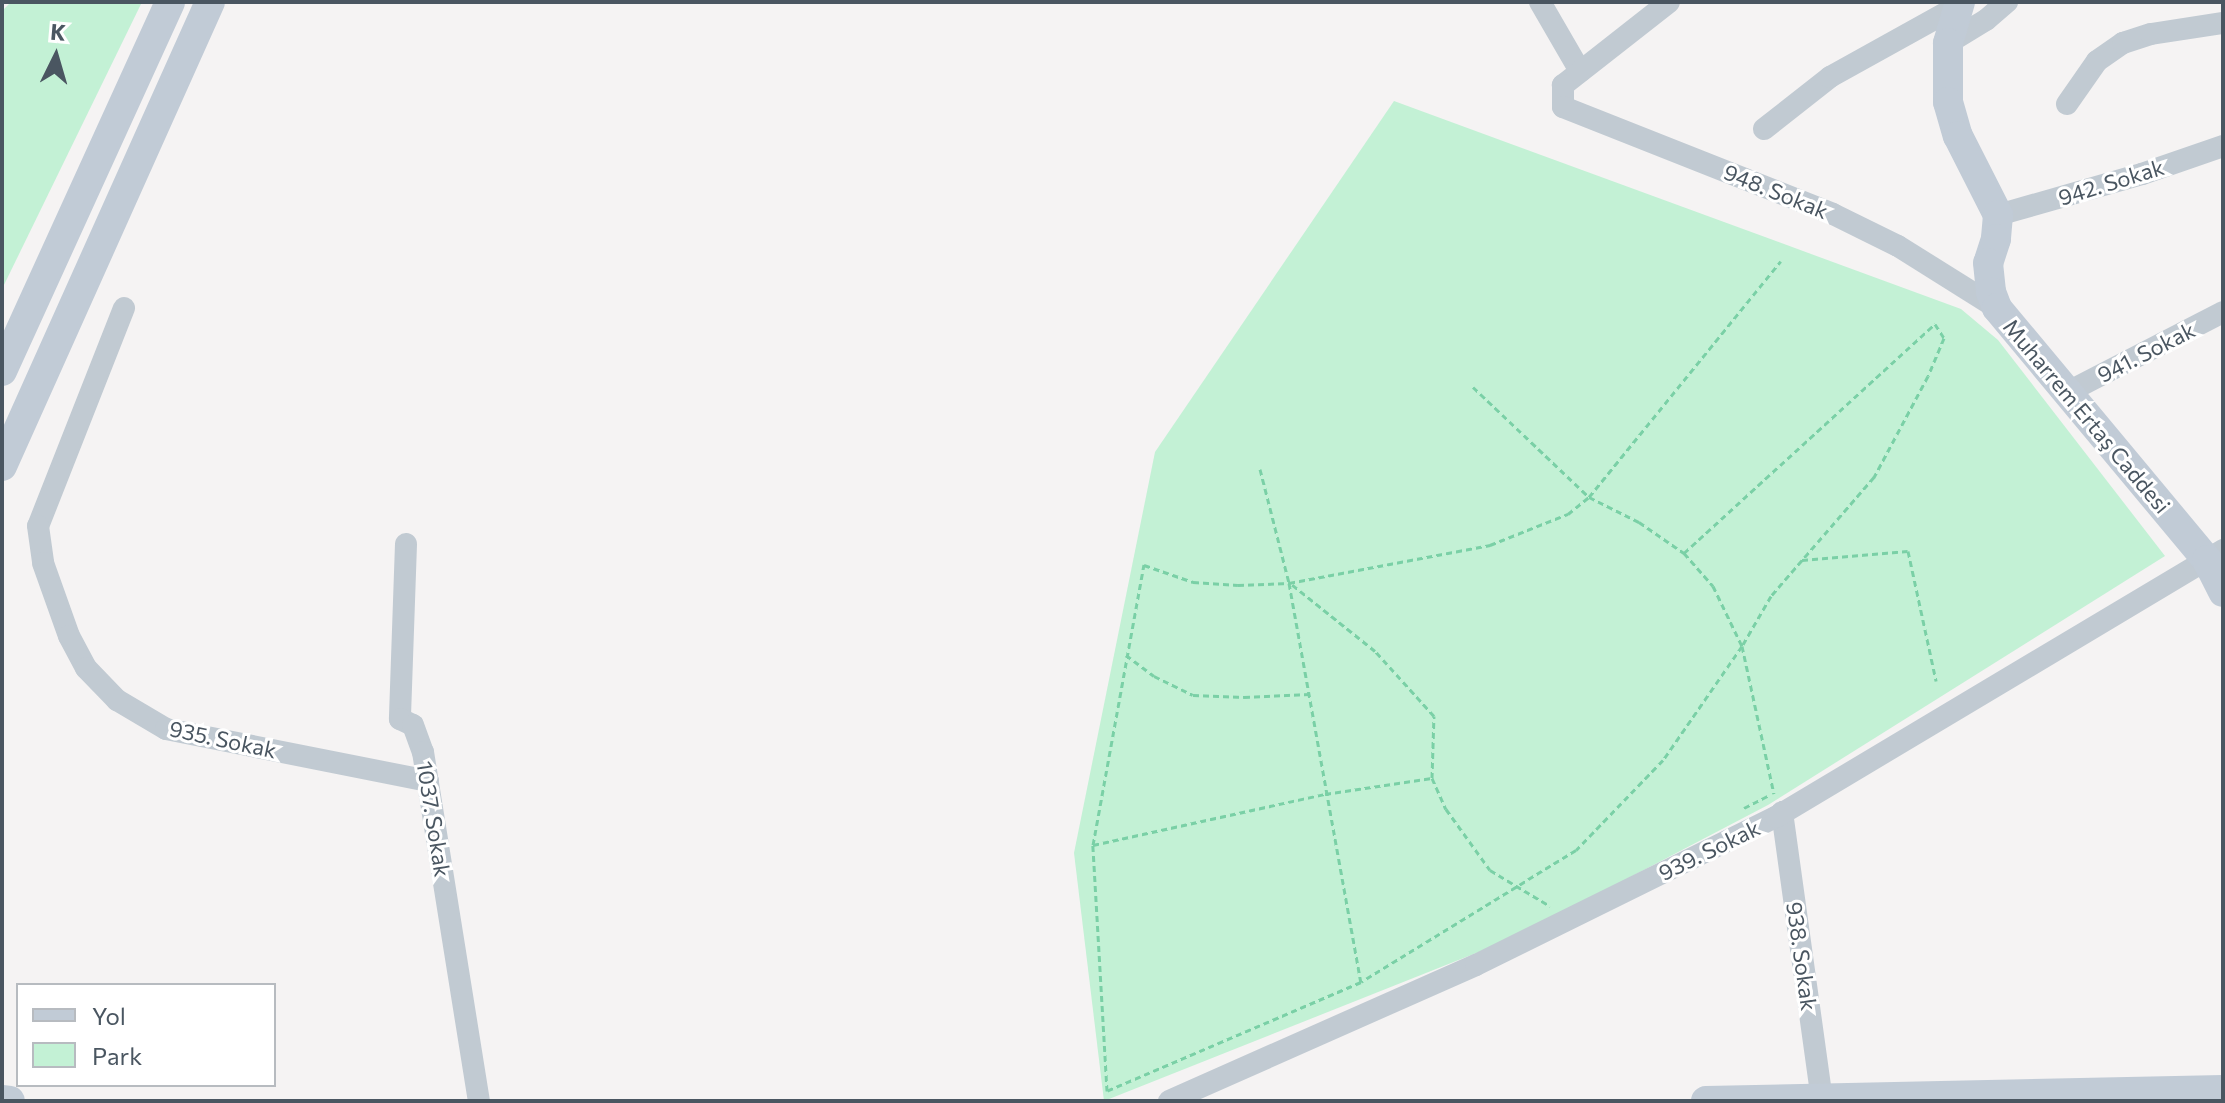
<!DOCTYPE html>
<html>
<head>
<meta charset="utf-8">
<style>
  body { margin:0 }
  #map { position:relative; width:2225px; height:1103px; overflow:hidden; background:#f5f3f3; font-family:Commissioner,sans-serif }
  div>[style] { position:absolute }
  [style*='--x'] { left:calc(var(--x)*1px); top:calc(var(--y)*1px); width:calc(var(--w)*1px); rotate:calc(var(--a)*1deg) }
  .green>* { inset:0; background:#c3f1d5 }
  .path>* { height:3px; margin-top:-1.5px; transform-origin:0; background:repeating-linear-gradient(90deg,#7ad0a6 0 6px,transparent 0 10px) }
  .street>* { height:22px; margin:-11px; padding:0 11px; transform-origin:11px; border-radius:11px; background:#c1cad2 }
  .secondary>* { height:30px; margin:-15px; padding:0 15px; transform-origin:15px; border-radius:15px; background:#c1cbd6 }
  span { translate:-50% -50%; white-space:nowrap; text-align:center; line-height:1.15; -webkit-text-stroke:6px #fff; paint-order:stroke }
  .street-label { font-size:22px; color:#4a5661 }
  .frame { position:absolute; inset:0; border:4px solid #4a5661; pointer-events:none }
  .legend { position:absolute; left:16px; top:983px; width:260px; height:104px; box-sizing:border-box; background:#fff; border:2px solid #b7bbc0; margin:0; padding:10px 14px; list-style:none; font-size:24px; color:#4a5661 }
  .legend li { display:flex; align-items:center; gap:16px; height:40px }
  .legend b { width:40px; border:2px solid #b7bbc0 }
  .north { position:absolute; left:16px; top:16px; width:80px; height:80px; -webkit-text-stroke:6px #fff; paint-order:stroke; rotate:5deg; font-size:22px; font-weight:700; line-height:32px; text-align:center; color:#4a5661 }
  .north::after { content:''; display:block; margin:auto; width:28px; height:36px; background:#4a5661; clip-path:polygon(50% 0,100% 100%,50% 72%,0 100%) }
</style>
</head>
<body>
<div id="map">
  <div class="green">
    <div style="clip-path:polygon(11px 2px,142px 2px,2px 289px,2px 11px)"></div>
    <div style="clip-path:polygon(1394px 101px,1961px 309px,1998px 340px,2165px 556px,1768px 805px,1514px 938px,1104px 1101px,1074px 853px,1155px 452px)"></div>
  </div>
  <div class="path">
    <div style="--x:1473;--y:387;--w:160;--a:43.5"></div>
    <div style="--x:1589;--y:497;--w:56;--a:26.6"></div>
    <div style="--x:1639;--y:522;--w:55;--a:34.6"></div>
    <div style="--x:1684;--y:553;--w:44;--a:48.7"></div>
    <div style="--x:1713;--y:586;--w:67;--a:64.2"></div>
    <div style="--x:1742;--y:646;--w:151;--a:77.8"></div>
    <div style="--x:1260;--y:469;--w:118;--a:75.7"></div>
    <div style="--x:1289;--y:583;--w:405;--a:79.8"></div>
    <div style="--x:1684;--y:553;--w:340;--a:-42.4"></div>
    <div style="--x:1935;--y:324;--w:17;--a:57"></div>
    <div style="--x:1944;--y:338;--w:41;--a:112.8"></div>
    <div style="--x:1928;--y:376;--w:115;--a:118.1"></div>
    <div style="--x:1874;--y:477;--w:157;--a:130.9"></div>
    <div style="--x:1771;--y:596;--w:58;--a:120.1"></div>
    <div style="--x:1742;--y:646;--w:139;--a:124.7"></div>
    <div style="--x:1663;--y:760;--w:125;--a:134"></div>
    <div style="--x:1576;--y:850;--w:252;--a:148.5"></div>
    <div style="--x:1361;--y:982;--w:276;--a:156.8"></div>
    <div style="--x:1107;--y:1091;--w:246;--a:-93.3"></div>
    <div style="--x:1093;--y:845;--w:285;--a:-79.7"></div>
    <div style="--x:1144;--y:565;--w:52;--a:19.1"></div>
    <div style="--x:1193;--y:582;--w:45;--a:3.8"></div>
    <div style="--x:1238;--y:585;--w:51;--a:-2.2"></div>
    <div style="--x:1289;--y:583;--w:205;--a:-10.7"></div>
    <div style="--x:1490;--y:545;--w:84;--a:-21.7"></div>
    <div style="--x:1568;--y:514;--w:27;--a:-39"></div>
    <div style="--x:1589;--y:497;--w:304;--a:-50.9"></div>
    <div style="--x:1802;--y:560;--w:106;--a:-4.9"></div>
    <div style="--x:1908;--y:551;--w:133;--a:77.8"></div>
    <div style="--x:1126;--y:655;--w:35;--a:37"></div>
    <div style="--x:1154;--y:676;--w:43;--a:26"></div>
    <div style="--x:1193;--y:695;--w:51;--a:2.2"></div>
    <div style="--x:1244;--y:697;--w:66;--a:-2.6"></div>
    <div style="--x:1432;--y:778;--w:34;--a:66"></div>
    <div style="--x:1446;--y:809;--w:75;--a:54.2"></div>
    <div style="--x:1490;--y:870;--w:70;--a:31"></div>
    <div style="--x:1744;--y:808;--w:28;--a:-27"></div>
    <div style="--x:1093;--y:845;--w:238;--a:-12.4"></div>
    <div style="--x:1325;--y:794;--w:108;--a:-8.5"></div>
    <div style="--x:1432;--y:778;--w:62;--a:-88.2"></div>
    <div style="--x:1434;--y:716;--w:88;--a:-132.2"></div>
    <div style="--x:1375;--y:651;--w:109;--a:-141.3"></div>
  </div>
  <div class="street">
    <div style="--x:1540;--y:2;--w:80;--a:59.9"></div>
    <div style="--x:1669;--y:2;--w:135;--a:141.9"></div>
    <div style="--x:1563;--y:85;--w:22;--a:90"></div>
    <div style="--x:1563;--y:107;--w:290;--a:21.6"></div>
    <div style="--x:1833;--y:214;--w:72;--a:26.2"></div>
    <div style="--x:1898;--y:246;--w:117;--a:32.1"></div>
    <div style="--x:1948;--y:43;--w:44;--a:-31.2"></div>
    <div style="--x:1986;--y:20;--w:28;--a:-41"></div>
    <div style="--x:2067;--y:104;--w:52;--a:-55.1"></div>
    <div style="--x:2097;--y:61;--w:32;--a:-35"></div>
    <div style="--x:2123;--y:43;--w:29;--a:-18"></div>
    <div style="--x:2151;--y:34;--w:73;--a:-8.7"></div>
    <div style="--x:1764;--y:129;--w:84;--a:-38.2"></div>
    <div style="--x:1830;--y:77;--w:146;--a:-29"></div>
    <div style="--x:1998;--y:215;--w:150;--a:-15.9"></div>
    <div style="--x:2142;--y:174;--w:86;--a:-19.1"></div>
    <div style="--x:124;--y:308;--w:234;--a:111.5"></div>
    <div style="--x:38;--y:526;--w:37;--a:82"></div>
    <div style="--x:43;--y:563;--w:77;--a:70.4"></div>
    <div style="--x:69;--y:636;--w:36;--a:62"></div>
    <div style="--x:86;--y:668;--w:45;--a:45.9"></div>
    <div style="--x:117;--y:700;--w:57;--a:30.6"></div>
    <div style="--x:166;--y:729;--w:267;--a:11.2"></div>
    <div style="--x:2068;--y:392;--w:174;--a:-27.3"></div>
    <div style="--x:406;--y:544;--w:175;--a:92"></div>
    <div style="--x:400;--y:719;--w:14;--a:25"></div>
    <div style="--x:413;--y:725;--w:29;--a:70"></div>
    <div style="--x:423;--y:752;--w:353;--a:80.9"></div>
    <div style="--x:1782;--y:812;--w:291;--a:82.1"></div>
    <div style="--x:1169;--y:1101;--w:336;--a:-23.9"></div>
    <div style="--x:1476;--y:965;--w:335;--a:-26.3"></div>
    <div style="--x:1776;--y:817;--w:521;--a:-30.85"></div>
  </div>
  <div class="secondary">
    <div style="--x:1960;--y:2;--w:43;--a:106.3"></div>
    <div style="--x:1948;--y:43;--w:59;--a:90"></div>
    <div style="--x:1948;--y:102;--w:35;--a:74"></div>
    <div style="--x:1958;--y:136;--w:89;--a:63.1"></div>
    <div style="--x:1998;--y:215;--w:24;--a:95"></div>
    <div style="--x:1996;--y:239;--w:25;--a:108"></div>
    <div style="--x:1988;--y:263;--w:29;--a:84"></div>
    <div style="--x:1991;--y:292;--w:17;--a:69"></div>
    <div style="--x:1997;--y:308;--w:328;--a:50.2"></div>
    <div style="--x:2207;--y:560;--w:36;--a:63"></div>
    <div style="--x:2;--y:371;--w:405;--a:-65.5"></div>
    <div style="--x:2;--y:466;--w:508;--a:-65.85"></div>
    <div style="--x:2;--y:1100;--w:8;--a:7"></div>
    <div style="--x:1706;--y:1101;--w:517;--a:-1.22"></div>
  </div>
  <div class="street-label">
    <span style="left:2111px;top:182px;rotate:-17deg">942. Sokak</span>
    <span style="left:1776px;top:191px;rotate:22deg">948. Sokak</span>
    <span style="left:2146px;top:352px;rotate:-27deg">941. Sokak</span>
    <span style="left:2087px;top:416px;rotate:50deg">Muharrem Ertaş Caddesi</span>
    <span style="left:223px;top:739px;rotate:12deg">935. Sokak</span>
    <span style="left:434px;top:819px;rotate:81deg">1037. Sokak</span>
    <span style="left:1709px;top:850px;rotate:-26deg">939. Sokak</span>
    <span style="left:1802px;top:956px;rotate:82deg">938. Sokak</span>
  </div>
  <div class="frame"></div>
  <ul class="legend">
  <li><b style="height:10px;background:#c1cbd6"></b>Yol</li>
  <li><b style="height:22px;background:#c3f1d5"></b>Park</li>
  </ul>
  <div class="north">K</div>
</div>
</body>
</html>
